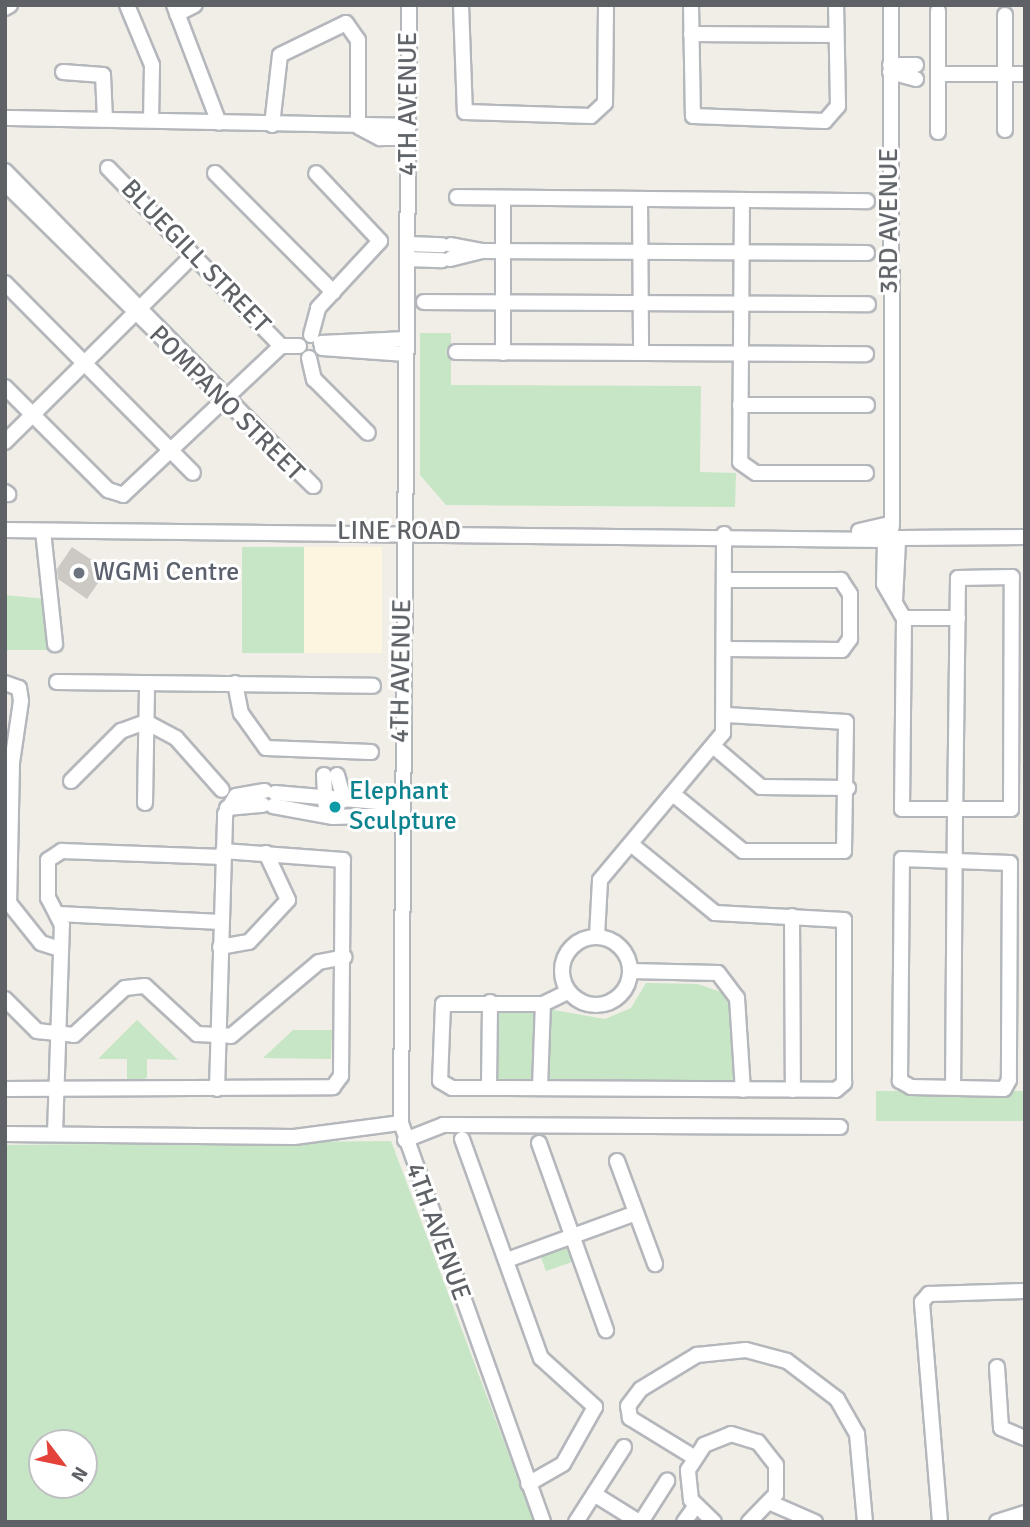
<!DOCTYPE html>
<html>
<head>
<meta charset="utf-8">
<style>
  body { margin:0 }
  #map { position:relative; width:1030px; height:1527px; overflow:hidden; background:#f0eee7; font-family:Signika,sans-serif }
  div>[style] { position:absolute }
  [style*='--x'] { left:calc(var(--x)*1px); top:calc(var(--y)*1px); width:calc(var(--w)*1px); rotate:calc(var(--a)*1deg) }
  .commercial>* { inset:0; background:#fdf5df; transform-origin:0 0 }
  .green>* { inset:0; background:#c6e6c5; transform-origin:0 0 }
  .building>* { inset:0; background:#ccc9c4 }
  .roads { filter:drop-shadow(2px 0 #b4b7bb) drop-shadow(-2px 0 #b4b7bb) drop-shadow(0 2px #b4b7bb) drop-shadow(0 -2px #b4b7bb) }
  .minor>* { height:14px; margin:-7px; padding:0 7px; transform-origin:7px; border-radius:7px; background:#fff }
  .minor>.ring { margin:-7px; padding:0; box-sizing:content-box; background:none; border:14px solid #fff; border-radius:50% }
  .dots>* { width:19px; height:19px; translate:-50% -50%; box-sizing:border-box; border:4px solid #fff; border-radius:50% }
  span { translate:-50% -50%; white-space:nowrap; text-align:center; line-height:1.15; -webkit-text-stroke:6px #fff; paint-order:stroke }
  .street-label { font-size:26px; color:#5e6267 }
  .worship-label { font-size:26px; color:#5b616d }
  .left { translate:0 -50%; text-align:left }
  .culture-label { font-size:26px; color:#0d838f }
  .frame { position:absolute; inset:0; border:7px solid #5e6267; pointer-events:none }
  .north { position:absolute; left:28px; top:1429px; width:70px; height:70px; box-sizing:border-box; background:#fff; border:2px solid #bfc0c2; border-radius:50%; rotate:122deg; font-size:19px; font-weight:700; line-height:28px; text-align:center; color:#5e6267 }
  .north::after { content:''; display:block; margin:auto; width:24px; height:32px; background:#e3413a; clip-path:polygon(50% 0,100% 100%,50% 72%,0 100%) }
</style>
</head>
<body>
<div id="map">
  <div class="commercial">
    <div style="left:304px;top:547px;width:78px;height:106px"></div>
  </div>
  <div class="green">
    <div style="clip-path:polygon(420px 333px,451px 333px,451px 385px,701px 386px,700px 472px,736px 473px,735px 507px,446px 505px,420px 475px)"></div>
    <div style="left:242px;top:547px;width:62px;height:106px"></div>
    <div style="clip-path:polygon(5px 595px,46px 599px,52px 650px,5px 650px)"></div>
    <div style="clip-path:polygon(646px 983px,698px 984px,729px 995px,735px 1084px,546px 1082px,548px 1009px,605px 1019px,631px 1008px)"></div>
    <div style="left:496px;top:1008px;width:42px;height:74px;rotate:1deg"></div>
    <div style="clip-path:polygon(137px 1020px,178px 1060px,147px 1059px,147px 1078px,127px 1085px,127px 1059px,98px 1059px)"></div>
    <div style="clip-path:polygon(293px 1030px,332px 1030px,331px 1059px,263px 1058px)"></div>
    <div style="left:876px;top:1091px;width:149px;height:30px"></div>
    <div style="clip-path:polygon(evenodd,391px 1141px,534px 1522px,5px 1522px,5px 1145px,391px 1141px,42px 1443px,84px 1443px,84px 1485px,42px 1485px,42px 1443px)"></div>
    <div style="clip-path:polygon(566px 1247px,575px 1261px,546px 1271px,540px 1255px)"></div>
  </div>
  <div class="building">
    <div style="clip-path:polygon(72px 547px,107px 570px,87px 599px,58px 579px,57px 569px)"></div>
  </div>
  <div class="roads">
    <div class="minor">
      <div style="--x:127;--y:5;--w:65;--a:67.4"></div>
      <div style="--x:152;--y:65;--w:55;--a:91"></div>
      <div style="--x:174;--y:5;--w:126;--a:69.1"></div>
      <div style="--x:409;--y:5;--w:1118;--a:90.41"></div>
      <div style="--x:401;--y:1123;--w:424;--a:70.4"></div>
      <div style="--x:461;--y:5;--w:107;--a:87.9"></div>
      <div style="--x:465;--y:112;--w:126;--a:1.8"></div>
      <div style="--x:591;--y:116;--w:19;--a:-43"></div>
      <div style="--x:605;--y:103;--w:98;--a:-89.4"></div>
      <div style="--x:691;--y:5;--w:111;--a:89"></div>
      <div style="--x:693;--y:116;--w:132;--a:2.2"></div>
      <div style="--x:825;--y:121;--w:20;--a:-49"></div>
      <div style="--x:838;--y:106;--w:101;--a:-91.1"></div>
      <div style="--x:891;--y:5;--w:521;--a:89.89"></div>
      <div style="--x:5;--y:8;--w:6;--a:-31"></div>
      <div style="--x:177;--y:14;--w:20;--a:-27"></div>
      <div style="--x:1005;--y:15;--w:115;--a:90"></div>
      <div style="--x:691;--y:34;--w:145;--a:0.4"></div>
      <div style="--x:890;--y:65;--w:26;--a:0"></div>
      <div style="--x:63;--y:72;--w:40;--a:4.3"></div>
      <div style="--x:103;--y:75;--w:44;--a:87.4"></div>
      <div style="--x:890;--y:72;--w:27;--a:15"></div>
      <div style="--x:938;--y:74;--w:87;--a:0"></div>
      <div style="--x:5;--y:118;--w:404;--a:1.1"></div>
      <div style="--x:272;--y:125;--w:70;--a:-83.5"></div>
      <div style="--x:280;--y:55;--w:73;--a:-25.9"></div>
      <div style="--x:346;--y:23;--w:21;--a:55"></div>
      <div style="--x:358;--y:40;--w:86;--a:90"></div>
      <div style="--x:359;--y:127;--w:24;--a:28"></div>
      <div style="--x:380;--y:138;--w:29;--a:0"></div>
      <div style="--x:938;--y:132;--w:121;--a:-90"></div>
      <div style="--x:108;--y:168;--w:248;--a:45.8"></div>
      <div style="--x:5;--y:171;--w:441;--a:45.6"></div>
      <div style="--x:313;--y:486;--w:432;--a:-135.5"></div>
      <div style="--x:215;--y:173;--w:168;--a:45.2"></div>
      <div style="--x:457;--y:197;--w:410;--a:0.6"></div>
      <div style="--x:640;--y:199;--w:154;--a:89.6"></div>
      <div style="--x:742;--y:200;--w:262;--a:90.4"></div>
      <div style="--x:740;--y:462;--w:19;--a:35"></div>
      <div style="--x:756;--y:473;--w:110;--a:0"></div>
      <div style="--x:409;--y:244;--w:33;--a:2"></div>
      <div style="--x:451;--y:245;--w:31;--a:11"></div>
      <div style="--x:481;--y:251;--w:386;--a:0.3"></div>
      <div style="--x:408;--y:259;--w:34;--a:2"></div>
      <div style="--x:450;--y:259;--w:32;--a:-14"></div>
      <div style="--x:5;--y:283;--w:267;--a:45.3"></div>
      <div style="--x:424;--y:302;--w:444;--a:0.3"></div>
      <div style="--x:311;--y:335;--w:28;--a:-75"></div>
      <div style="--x:318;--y:308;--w:91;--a:-47.2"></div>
      <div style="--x:380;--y:241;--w:93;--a:-133.3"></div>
      <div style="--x:321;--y:343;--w:85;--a:-2.7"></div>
      <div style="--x:322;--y:348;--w:84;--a:4.1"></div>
      <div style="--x:456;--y:352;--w:410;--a:0.3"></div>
      <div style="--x:503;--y:353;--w:155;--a:-90"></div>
      <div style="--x:309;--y:358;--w:22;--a:77"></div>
      <div style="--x:314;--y:379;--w:76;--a:45"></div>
      <div style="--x:5;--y:387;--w:146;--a:45"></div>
      <div style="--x:108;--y:490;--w:16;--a:18"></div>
      <div style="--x:123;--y:495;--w:217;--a:-43.3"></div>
      <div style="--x:281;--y:346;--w:18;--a:0"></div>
      <div style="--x:740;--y:405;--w:127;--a:0"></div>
      <div style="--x:5;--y:442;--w:265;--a:-44.8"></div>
      <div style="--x:5;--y:492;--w:4;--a:34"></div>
      <div style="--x:5;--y:530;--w:877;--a:0.65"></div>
      <div style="--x:43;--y:531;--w:114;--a:83.9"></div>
      <div style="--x:859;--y:531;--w:31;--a:-13"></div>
      <div style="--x:889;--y:524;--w:16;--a:75"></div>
      <div style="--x:893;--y:539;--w:11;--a:175"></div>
      <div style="--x:882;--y:540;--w:12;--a:-99"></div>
      <div style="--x:885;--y:541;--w:43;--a:91.3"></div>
      <div style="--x:884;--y:584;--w:39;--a:60"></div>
      <div style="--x:904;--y:618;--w:191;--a:90.6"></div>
      <div style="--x:902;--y:809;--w:109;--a:0"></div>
      <div style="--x:1011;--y:809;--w:232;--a:-89.8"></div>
      <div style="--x:1012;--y:577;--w:54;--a:178.9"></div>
      <div style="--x:958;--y:578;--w:231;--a:90.7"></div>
      <div style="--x:955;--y:809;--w:277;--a:90.4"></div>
      <div style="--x:893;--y:549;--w:10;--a:-90"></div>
      <div style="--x:893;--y:539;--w:8;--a:-7"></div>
      <div style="--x:901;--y:538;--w:124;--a:-0.5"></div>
      <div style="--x:895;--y:601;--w:60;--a:-87.1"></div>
      <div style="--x:904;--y:618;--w:54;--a:0"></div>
      <div style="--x:726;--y:649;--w:116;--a:0.5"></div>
      <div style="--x:842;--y:650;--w:14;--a:-54"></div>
      <div style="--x:850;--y:639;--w:45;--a:-90"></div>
      <div style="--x:850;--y:594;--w:17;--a:-123"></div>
      <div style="--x:841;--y:580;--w:115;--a:180"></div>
      <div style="--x:57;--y:682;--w:316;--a:0.7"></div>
      <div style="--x:5;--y:683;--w:15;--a:20"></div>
      <div style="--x:19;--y:688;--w:13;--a:81"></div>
      <div style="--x:21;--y:701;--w:63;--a:98.3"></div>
      <div style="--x:12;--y:763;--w:140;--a:91.2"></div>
      <div style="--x:9;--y:903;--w:51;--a:51.3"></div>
      <div style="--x:41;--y:943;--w:20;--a:18"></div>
      <div style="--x:235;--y:683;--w:31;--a:79"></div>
      <div style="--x:241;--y:713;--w:43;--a:54.5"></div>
      <div style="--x:266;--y:748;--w:105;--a:2.2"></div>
      <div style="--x:713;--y:746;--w:63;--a:40.5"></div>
      <div style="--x:761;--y:787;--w:87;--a:0.7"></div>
      <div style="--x:324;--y:775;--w:33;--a:87"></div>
      <div style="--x:337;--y:775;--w:26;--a:74"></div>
      <div style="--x:71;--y:781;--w:71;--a:-45"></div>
      <div style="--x:121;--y:731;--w:27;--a:-20"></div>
      <div style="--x:146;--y:722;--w:34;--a:28"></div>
      <div style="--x:176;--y:738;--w:69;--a:48.5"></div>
      <div style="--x:275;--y:793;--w:126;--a:5"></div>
      <div style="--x:673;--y:794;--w:90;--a:39.2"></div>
      <div style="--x:743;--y:851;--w:101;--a:0"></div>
      <div style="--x:844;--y:851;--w:129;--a:-89.1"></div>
      <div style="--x:846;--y:722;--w:120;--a:-176.7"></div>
      <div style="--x:145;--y:803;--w:120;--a:-89"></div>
      <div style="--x:273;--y:806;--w:61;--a:10.4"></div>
      <div style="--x:333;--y:817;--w:68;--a:-1.7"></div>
      <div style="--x:227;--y:808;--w:36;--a:-5"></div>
      <div style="--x:902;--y:859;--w:108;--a:2.1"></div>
      <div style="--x:1010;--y:863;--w:217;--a:90.3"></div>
      <div style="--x:1009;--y:1080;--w:10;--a:119"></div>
      <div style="--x:1004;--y:1089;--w:93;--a:-178.8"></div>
      <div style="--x:911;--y:1087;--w:13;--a:-151"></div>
      <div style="--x:900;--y:1081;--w:222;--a:-89.5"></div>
      <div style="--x:58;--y:914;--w:163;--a:2.8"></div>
      <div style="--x:792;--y:916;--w:174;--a:89.7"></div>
      <div style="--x:597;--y:936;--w:56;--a:-86.9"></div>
      <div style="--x:600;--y:880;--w:192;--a:-50.1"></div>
      <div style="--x:723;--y:733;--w:199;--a:-89.7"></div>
      <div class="ring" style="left:562px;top:937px;width:54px;height:54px"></div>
      <div style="--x:220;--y:947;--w:29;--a:-10"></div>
      <div style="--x:249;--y:942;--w:57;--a:-47.1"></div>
      <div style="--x:288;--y:900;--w:52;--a:-115.1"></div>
      <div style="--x:630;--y:971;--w:88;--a:1.3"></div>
      <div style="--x:718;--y:973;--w:31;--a:53"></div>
      <div style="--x:737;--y:998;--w:92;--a:86.3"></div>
      <div style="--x:5;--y:999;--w:45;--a:45"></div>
      <div style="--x:37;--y:1031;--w:37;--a:6"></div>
      <div style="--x:74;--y:1035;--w:69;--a:-42.7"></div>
      <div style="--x:125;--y:988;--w:20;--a:-6"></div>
      <div style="--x:145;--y:986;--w:71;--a:42.7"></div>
      <div style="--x:197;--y:1034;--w:34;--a:3"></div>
      <div style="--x:231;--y:1036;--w:115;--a:-40.1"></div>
      <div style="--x:319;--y:962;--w:26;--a:-11"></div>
      <div style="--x:543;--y:1004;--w:100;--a:180"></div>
      <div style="--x:443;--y:1004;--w:77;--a:92.2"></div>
      <div style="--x:440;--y:1081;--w:14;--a:30"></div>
      <div style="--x:452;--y:1088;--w:37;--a:0"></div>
      <div style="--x:489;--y:1088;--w:347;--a:0.3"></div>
      <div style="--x:836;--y:1090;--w:11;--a:-41"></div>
      <div style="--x:844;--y:1083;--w:163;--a:-90"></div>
      <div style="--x:844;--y:920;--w:129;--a:-176.9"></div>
      <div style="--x:715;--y:913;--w:109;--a:-140.6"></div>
      <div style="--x:489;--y:1088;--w:86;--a:-89.3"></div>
      <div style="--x:540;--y:1088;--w:84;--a:-88"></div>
      <div style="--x:543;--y:1004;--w:28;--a:-26"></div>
      <div style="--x:5;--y:1089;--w:328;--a:-0.3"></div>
      <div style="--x:333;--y:1087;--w:14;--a:-54"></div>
      <div style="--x:341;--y:1076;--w:216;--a:-89.5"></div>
      <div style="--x:343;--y:860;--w:120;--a:-175.7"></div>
      <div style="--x:217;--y:1089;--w:275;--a:-88.3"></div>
      <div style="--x:225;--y:814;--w:21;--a:-59"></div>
      <div style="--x:236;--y:796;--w:29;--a:-10"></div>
      <div style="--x:5;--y:1134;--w:289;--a:0.6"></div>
      <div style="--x:294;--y:1137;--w:108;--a:-7.5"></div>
      <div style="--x:55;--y:1134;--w:209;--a:-88.1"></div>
      <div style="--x:62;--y:925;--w:30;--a:-117"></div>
      <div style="--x:48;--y:898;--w:38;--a:-90"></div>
      <div style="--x:48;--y:860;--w:17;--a:-33"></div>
      <div style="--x:62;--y:851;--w:161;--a:2.1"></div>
      <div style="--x:462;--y:1139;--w:233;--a:70.2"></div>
      <div style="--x:541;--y:1358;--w:73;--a:42.2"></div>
      <div style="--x:595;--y:1407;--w:65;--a:119.3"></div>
      <div style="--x:563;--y:1464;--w:40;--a:150.3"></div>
      <div style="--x:405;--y:1140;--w:41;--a:-21.5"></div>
      <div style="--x:443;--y:1125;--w:397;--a:0.3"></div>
      <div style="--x:539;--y:1143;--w:199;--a:70.3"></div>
      <div style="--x:617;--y:1161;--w:110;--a:69.7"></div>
      <div style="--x:507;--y:1260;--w:137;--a:-20"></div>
      <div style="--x:997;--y:1367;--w:61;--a:86.2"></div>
      <div style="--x:1001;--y:1428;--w:26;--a:23"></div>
      <div style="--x:692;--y:1456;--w:73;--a:-148.5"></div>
      <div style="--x:630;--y:1418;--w:12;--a:-99"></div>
      <div style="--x:628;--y:1406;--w:21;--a:-53"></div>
      <div style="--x:641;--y:1389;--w:66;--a:-31.3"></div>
      <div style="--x:697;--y:1355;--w:49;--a:-5.8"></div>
      <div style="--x:746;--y:1350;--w:42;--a:15"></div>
      <div style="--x:787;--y:1361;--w:63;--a:37.2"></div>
      <div style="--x:837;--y:1399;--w:40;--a:60.3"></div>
      <div style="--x:857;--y:1434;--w:88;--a:84.8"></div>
      <div style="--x:594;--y:1494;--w:53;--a:31.9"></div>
      <div style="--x:771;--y:1503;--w:48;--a:23.4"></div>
      <div style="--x:576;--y:1522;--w:89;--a:-57.4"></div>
      <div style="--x:641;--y:1522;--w:49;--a:-57.6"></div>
      <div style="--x:684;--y:1522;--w:19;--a:-54"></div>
      <div style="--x:714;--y:1522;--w:32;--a:-136"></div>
      <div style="--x:691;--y:1500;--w:30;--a:-96"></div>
      <div style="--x:688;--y:1470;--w:30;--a:-57"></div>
      <div style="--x:704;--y:1445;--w:29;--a:-22"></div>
      <div style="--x:731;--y:1434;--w:28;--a:17"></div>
      <div style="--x:758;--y:1442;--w:29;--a:52"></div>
      <div style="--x:776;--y:1465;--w:29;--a:90"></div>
      <div style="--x:776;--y:1494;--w:39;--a:134"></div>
      <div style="--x:940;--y:1522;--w:221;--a:-94.7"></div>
      <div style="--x:922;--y:1302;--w:11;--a:-49"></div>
      <div style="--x:929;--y:1294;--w:96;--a:-1.8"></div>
      <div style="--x:997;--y:1522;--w:29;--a:-18"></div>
    </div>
  </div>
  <div class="dots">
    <div style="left:79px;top:573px;background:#6b7280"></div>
    <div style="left:335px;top:807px;background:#0f9aa8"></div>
  </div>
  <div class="street-label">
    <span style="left:409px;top:104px;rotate:-90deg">4TH AVENUE</span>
    <span style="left:890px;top:221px;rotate:-90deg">3RD AVENUE</span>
    <span style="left:195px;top:257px;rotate:46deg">BLUEGILL STREET</span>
    <span style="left:226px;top:404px;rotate:45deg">POMPANO STREET</span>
    <span style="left:399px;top:532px">LINE ROAD</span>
    <span style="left:402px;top:671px;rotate:-89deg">4TH AVENUE</span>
    <span style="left:437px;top:1232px;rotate:70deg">4TH AVENUE</span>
  </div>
  <div class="worship-label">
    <span class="left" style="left:93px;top:573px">WGMi Centre</span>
  </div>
  <div class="culture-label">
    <span class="left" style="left:349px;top:807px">Elephant<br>Sculpture</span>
  </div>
  <div class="frame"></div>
  <div class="north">N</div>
</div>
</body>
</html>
